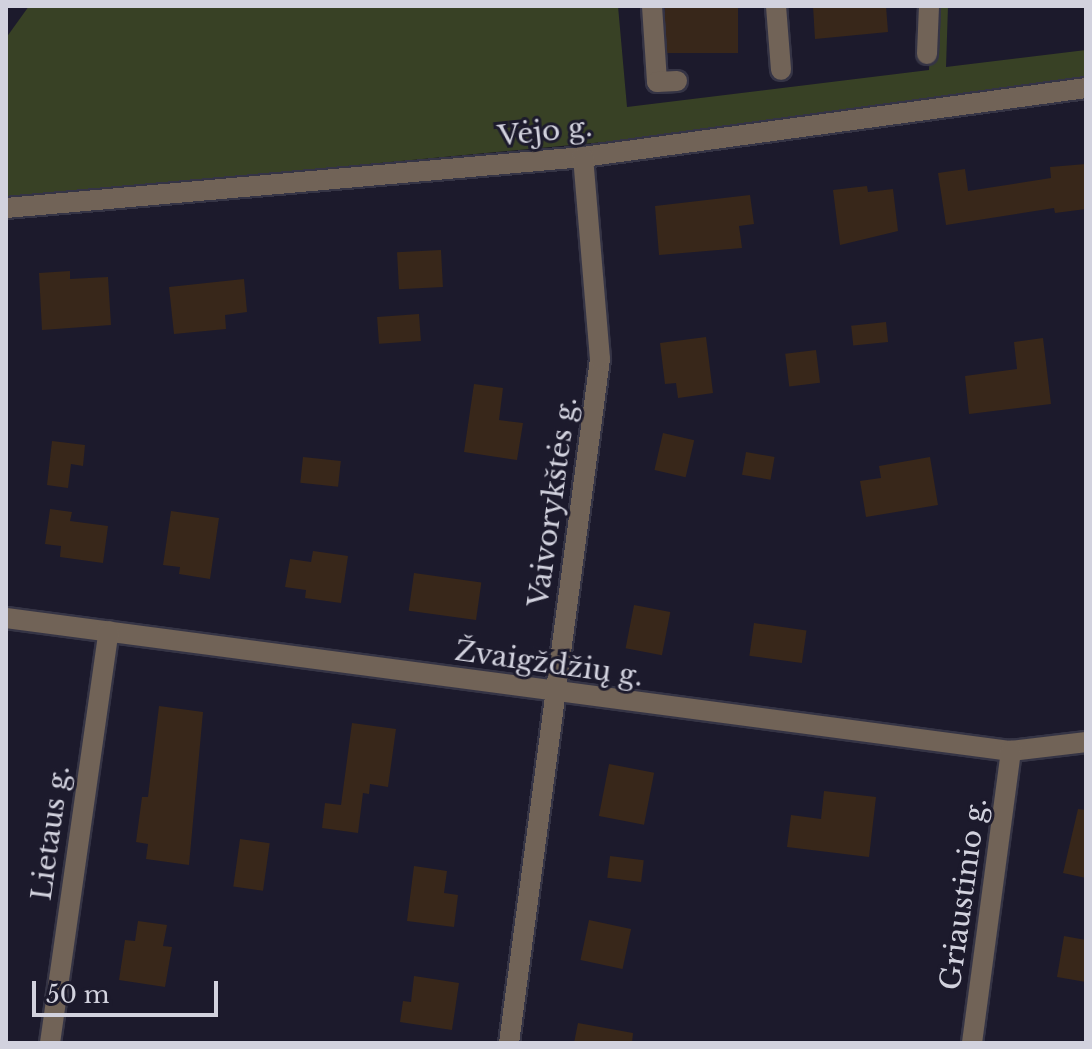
<!DOCTYPE html>
<html>
<head>
<meta charset="utf-8">
<style>
  body { margin:0 }
  #map { position:relative; width:1092px; height:1049px; overflow:hidden; background:#1c1a2c; font-family:"Libre Baskerville",serif }
  div>[style] { position:absolute }
  [style*='--x'] { left:calc(var(--x)*1px); top:calc(var(--y)*1px); width:calc(var(--w)*1px); rotate:calc(var(--a)*1deg) }
  .green>* { inset:0; background:#384125 }
  .building>* { inset:0; background:#38271a; transform-origin:0 0 }
  .roads { filter:drop-shadow(2px 0 #353445) drop-shadow(-2px 0 #353445) drop-shadow(0 2px #353445) drop-shadow(0 -2px #353445) }
  .minor>* { height:20px; margin:-10px; padding:0 10px; transform-origin:10px; border-radius:10px; background:#716357 }
  span { translate:-50% -50%; white-space:nowrap; text-align:center; line-height:1.15; -webkit-text-stroke:6px #1c1a2c; paint-order:stroke }
  .street-label { font-size:28px; color:#d2d2de }
  .frame { position:absolute; inset:0; border:8px solid #d2d2de; pointer-events:none }
  .scale { position:absolute; left:32px; top:981px; width:186px; height:36px; box-sizing:border-box; border:4px solid #d2d2de; border-top:0; padding-left:10px; font-size:24px; line-height:28px; white-space:nowrap; color:#d2d2de; -webkit-text-stroke:6px #1c1a2c; paint-order:stroke }
</style>
</head>
<body>
<div id="map">
  <div class="green">
    <div style="clip-path:polygon(29px 6px,618px 6px,627px 107px,929px 70px,932px 6px,948px 6px,946px 67px,1086px 50px,1086px 79px,636px 139px,6px 198px,6px 38px)"></div>
  </div>
  <div class="building">
    <div style="left:665px;top:6px;width:73px;height:47px"></div>
    <div style="clip-path:polygon(813px 6px,886px 6px,888px 32px,815px 39px)"></div>
    <div style="clip-path:polygon(1086px 164px,1086px 209px,1055px 213px,1054px 208px,946px 225px,938px 173px,965px 169px,968px 191px,1051px 178px,1050px 167px)"></div>
    <div style="clip-path:polygon(867px 186px,868px 192px,893px 189px,898px 231px,840px 245px,833px 190px)"></div>
    <div style="clip-path:polygon(750px 195px,754px 224px,739px 226px,742px 248px,659px 255px,655px 206px)"></div>
    <div style="left:441px;top:250px;width:37px;height:44px;rotate:87deg"></div>
    <div style="clip-path:polygon(70px 271px,70px 279px,108px 277px,111px 325px,42px 330px,39px 273px)"></div>
    <div style="clip-path:polygon(244px 279px,247px 312px,225px 315px,226px 329px,174px 334px,169px 287px)"></div>
    <div style="left:419px;top:314px;width:27px;height:42px;rotate:86deg"></div>
    <div style="left:886px;top:322px;width:20px;height:35px;rotate:84deg"></div>
    <div style="clip-path:polygon(706px 337px,713px 393px,678px 398px,676px 383px,665px 384px,660px 343px)"></div>
    <div style="clip-path:polygon(1043px 338px,1051px 404px,969px 414px,965px 376px,1017px 369px,1014px 342px)"></div>
    <div style="left:816px;top:350px;width:33px;height:31px;rotate:83deg"></div>
    <div style="clip-path:polygon(474px 384px,503px 388px,499px 420px,523px 423px,517px 460px,464px 452px)"></div>
    <div style="left:663px;top:433px;width:32px;height:38px;rotate:13deg"></div>
    <div style="clip-path:polygon(52px 441px,85px 445px,83px 466px,71px 464px,68px 488px,47px 485px)"></div>
    <div style="left:746px;top:452px;width:29px;height:23px;rotate:10deg"></div>
    <div style="left:303px;top:457px;width:38px;height:26px;rotate:6deg"></div>
    <div style="clip-path:polygon(930px 457px,938px 505px,866px 517px,860px 481px,881px 478px,879px 466px)"></div>
    <div style="clip-path:polygon(50px 509px,72px 512px,70px 521px,108px 526px,103px 563px,60px 557px,61px 546px,45px 544px)"></div>
    <div style="clip-path:polygon(171px 511px,219px 518px,210px 579px,179px 574px,180px 567px,163px 565px)"></div>
    <div style="clip-path:polygon(313px 551px,348px 556px,341px 603px,305px 598px,306px 590px,285px 587px,290px 559px,311px 562px)"></div>
    <div style="left:414px;top:573px;width:68px;height:38px;rotate:8deg"></div>
    <div style="left:634px;top:605px;width:37px;height:44px;rotate:11deg"></div>
    <div style="left:754px;top:623px;width:53px;height:33px;rotate:8deg"></div>
    <div style="clip-path:polygon(159px 706px,203px 712px,189px 865px,146px 859px,148px 844px,136px 842px,142px 797px,148px 797px)"></div>
    <div style="clip-path:polygon(352px 723px,396px 729px,388px 787px,370px 784px,369px 794px,363px 793px,358px 833px,322px 828px,325px 803px,341px 805px)"></div>
    <div style="left:609px;top:764px;width:46px;height:53px;rotate:11deg"></div>
    <div style="clip-path:polygon(824px 791px,876px 797px,869px 857px,787px 847px,791px 815px,821px 819px)"></div>
    <div style="clip-path:polygon(1078px 809px,1086px 810px,1086px 878px,1063px 873px)"></div>
    <div style="left:240px;top:839px;width:30px;height:48px;rotate:8deg"></div>
    <div style="left:610px;top:856px;width:34px;height:22px;rotate:7deg"></div>
    <div style="clip-path:polygon(414px 866px,447px 871px,444px 893px,458px 895px,454px 927px,407px 921px)"></div>
    <div style="left:589px;top:920px;width:43px;height:41px;rotate:12deg"></div>
    <div style="clip-path:polygon(138px 921px,167px 925px,163px 946px,172px 947px,165px 987px,119px 980px,125px 940px,135px 941px)"></div>
    <div style="clip-path:polygon(1064px 936px,1086px 940px,1086px 982px,1057px 977px)"></div>
    <div style="clip-path:polygon(414px 976px,459px 983px,452px 1030px,400px 1022px,403px 1001px,411px 1002px)"></div>
    <div style="clip-path:polygon(578px 1023px,633px 1033px,632px 1043px,574px 1043px)"></div>
  </div>
  <div class="roads">
    <div class="minor">
      <div style="--x:652;--y:6;--w:76;--a:86.2"></div>
      <div style="--x:657;--y:82;--w:20;--a:-3"></div>
      <div style="--x:776;--y:6;--w:64;--a:85.5"></div>
      <div style="--x:927;--y:54;--w:48;--a:-87.6"></div>
      <div style="--x:6;--y:208;--w:579;--a:-5.05"></div>
      <div style="--x:583;--y:157;--w:508;--a:-7.81"></div>
      <div style="--x:6;--y:618;--w:1014;--a:7.54"></div>
      <div style="--x:1011;--y:751;--w:76;--a:-6.8"></div>
      <div style="--x:50;--y:1043;--w:416;--a:-81.9"></div>
      <div style="--x:509;--y:1043;--w:690;--a:-82.42"></div>
      <div style="--x:600;--y:359;--w:203;--a:-94.8"></div>
      <div style="--x:972;--y:1043;--w:295;--a:-82.4"></div>
    </div>
  </div>
  <div class="street-label">
    <span style="left:545px;top:132px;rotate:-6deg">Vėjo g.</span>
    <span style="left:553px;top:502px;rotate:-82deg">Vaivorykštės g.</span>
    <span style="left:549px;top:664px;rotate:8deg">Žvaigždžių g.</span>
    <span style="left:51px;top:833px;rotate:-82deg">Lietaus g.</span>
    <span style="left:964px;top:894px;rotate:-82deg">Griaustinio g.</span>
  </div>
  <div class="frame"></div>
  <div class="scale">50 m</div>
</div>
</body>
</html>
